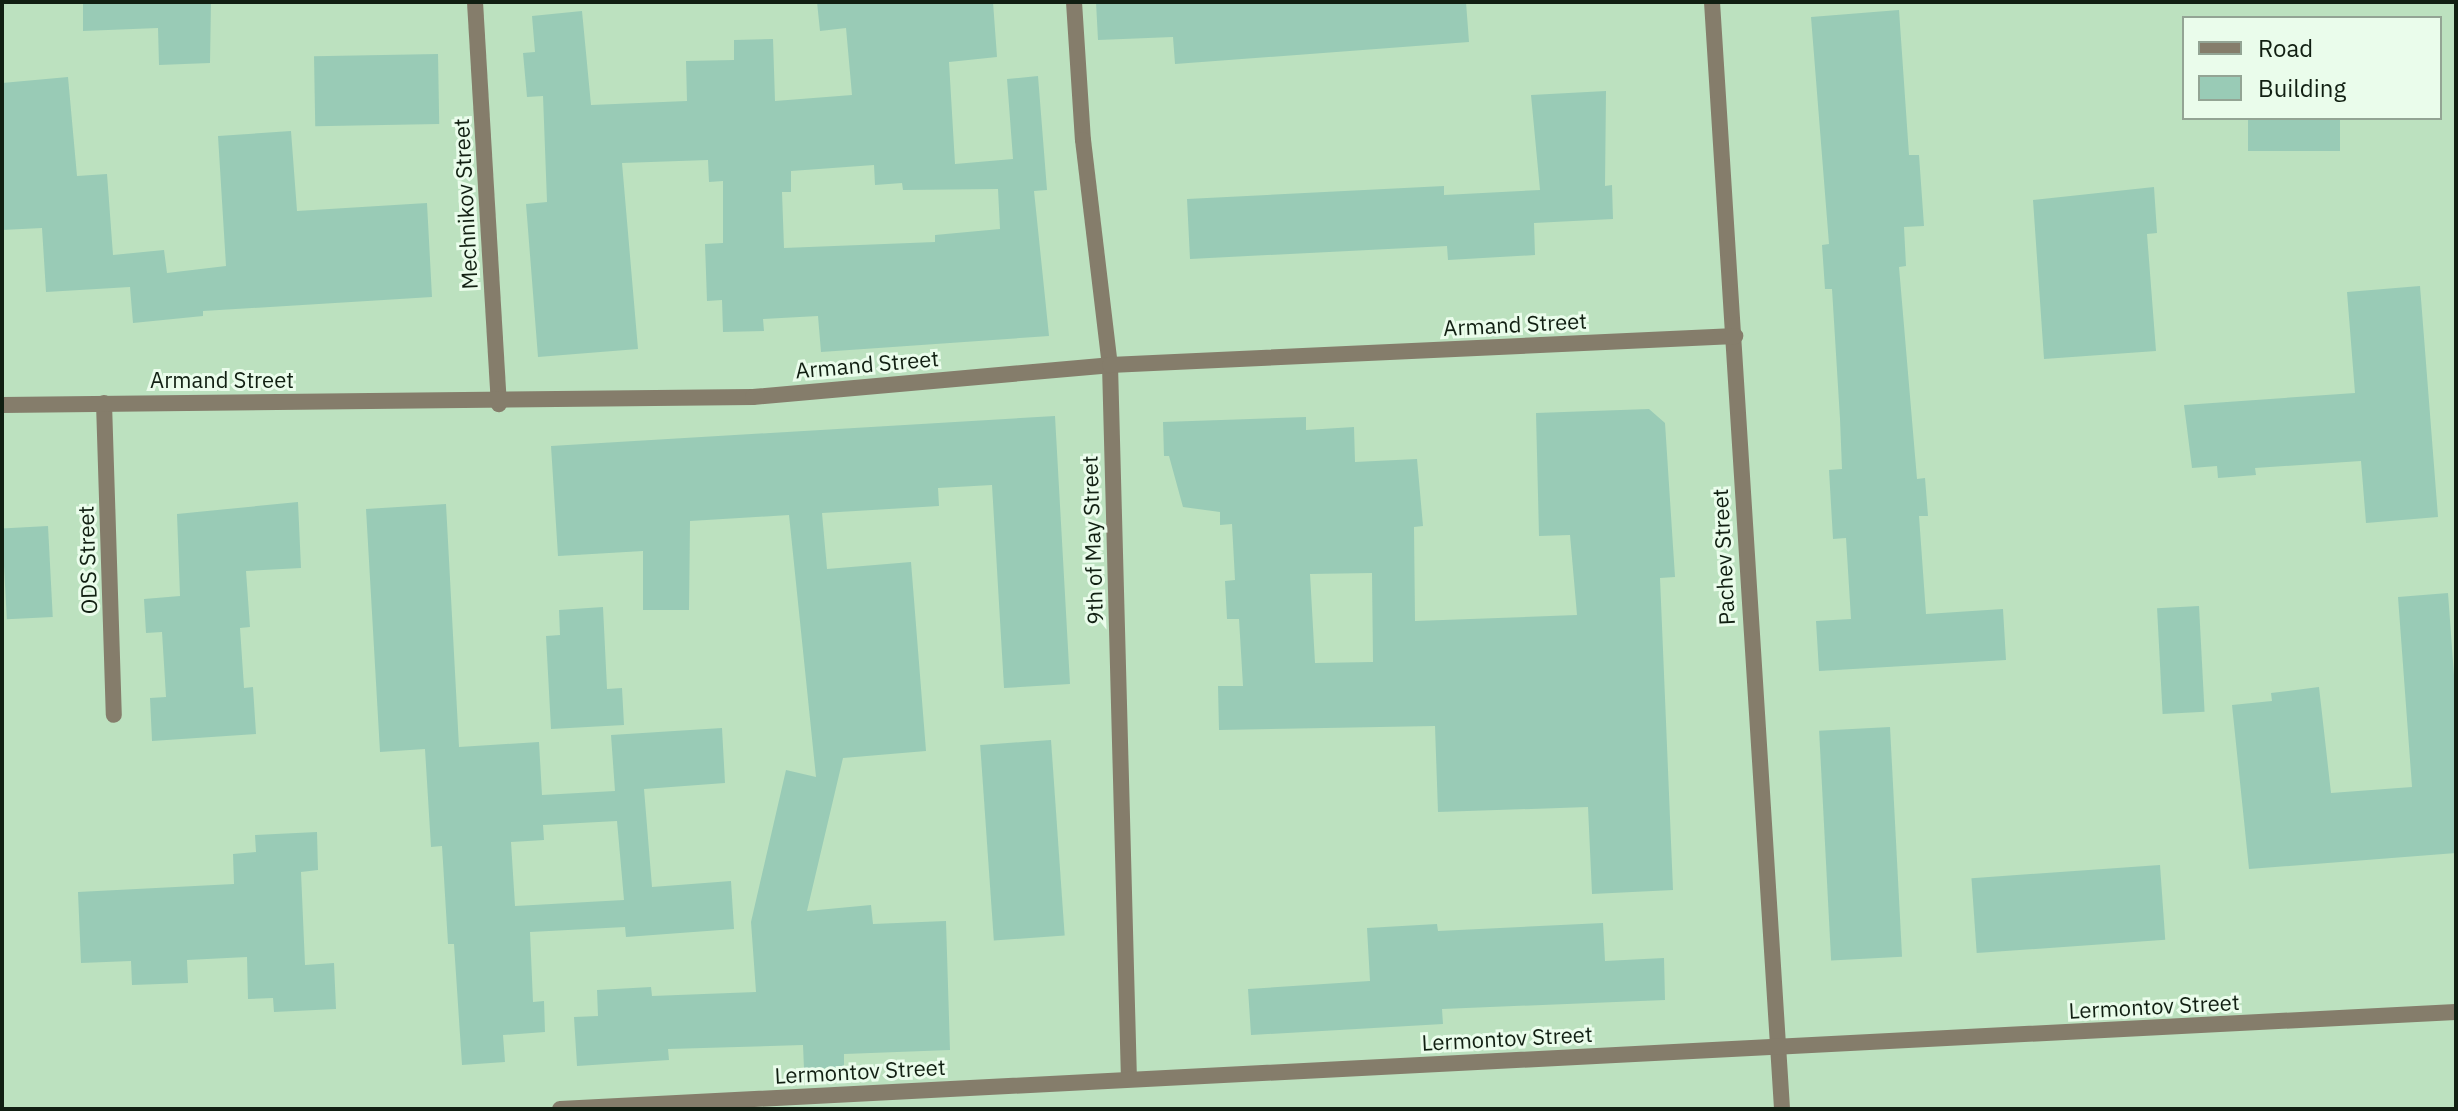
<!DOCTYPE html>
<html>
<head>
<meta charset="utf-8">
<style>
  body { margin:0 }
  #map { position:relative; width:2458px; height:1111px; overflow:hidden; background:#bce1bf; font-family:"IBM Plex Sans",sans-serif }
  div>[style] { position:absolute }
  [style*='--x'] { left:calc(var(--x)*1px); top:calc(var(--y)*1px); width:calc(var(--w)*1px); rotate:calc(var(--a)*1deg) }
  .building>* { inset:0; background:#99cbb6; transform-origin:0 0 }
  .street>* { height:16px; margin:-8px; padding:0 8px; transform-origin:8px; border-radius:8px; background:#857d6b }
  span { translate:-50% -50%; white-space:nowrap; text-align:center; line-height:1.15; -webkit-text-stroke:6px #eafceb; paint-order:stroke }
  .street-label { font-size:22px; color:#111f12 }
  .frame { position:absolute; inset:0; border:4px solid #111f12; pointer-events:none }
  .legend { position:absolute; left:2182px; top:16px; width:260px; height:104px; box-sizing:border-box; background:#eafceb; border:2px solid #93a494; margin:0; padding:10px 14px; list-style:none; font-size:24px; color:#111f12 }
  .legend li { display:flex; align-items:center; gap:16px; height:40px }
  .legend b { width:40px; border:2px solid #93a494 }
</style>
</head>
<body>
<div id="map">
  <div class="building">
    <div style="clip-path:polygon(83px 2px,211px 2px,210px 63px,159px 65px,158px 28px,83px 31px)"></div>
    <div style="clip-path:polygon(evenodd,817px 2px,993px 2px,997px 57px,949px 62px,955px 164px,1013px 159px,1007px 79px,1038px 76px,1047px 190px,1034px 191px,1049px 336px,821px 352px,818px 316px,763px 319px,764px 331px,723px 332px,722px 300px,707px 301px,705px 244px,723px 243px,723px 181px,709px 182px,708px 160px,622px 163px,638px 349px,538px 357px,526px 204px,547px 202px,543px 96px,527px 97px,523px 53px,535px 52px,532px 16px,582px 11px,591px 105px,687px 101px,686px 61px,734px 60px,734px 40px,773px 39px,775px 101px,852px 95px,846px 28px,820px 31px,817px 2px,874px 165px,875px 185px,902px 183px,903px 190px,998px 189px,1000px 229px,935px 235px,935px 242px,784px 248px,782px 192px,791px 192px,791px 171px,874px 165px)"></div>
    <div style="clip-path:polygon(1096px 2px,1466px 2px,1469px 42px,1175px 64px,1173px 37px,1098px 40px)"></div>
    <div style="clip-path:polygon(1899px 10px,1909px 155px,1919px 155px,1924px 226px,1904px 227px,1906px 266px,1899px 267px,1917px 479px,1925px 478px,1928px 516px,1919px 516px,1926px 614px,2003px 609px,2006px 660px,1819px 671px,1816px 621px,1851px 619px,1846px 538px,1833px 539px,1829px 470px,1842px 469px,1840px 419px,1832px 289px,1825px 289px,1822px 245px,1829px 244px,1811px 17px)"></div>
    <div style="left:438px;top:54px;width:70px;height:124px;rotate:89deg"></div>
    <div style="clip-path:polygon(68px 77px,77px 176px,107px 174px,113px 255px,164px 250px,167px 273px,226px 266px,218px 136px,291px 131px,297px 211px,427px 203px,432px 297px,203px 311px,203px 316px,133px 323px,130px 287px,46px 292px,42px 228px,2px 230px,2px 83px)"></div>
    <div style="clip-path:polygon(1606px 91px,1605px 186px,1612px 185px,1613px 219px,1534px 223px,1535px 255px,1448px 260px,1447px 246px,1190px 259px,1187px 199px,1444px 186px,1444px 195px,1540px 190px,1531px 95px)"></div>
    <div style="left:2248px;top:118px;width:92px;height:33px"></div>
    <div style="clip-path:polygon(2154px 187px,2157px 233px,2147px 234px,2156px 351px,2044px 359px,2033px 200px)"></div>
    <div style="clip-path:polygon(2420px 286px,2438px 517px,2366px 523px,2361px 461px,2255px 468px,2256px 475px,2218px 478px,2217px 466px,2192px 468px,2184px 405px,2355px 393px,2347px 292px)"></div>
    <div style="clip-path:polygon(evenodd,1649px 409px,1665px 423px,1675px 577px,1660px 578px,1673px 890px,1592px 894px,1588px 807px,1438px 812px,1435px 726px,1219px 730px,1218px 686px,1243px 686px,1239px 619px,1227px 619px,1225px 581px,1235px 580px,1232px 524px,1220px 525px,1220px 512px,1183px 507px,1169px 456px,1164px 456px,1163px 422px,1306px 417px,1306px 430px,1354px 427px,1355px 462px,1417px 459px,1423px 526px,1414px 527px,1415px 621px,1577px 615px,1570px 535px,1539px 536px,1536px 413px,1649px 409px,1372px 573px,1373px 662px,1315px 663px,1310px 574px,1372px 573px)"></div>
    <div style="clip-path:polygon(1055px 416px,1070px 684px,1004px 688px,992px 485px,938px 488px,939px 506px,822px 513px,827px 569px,911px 562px,926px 751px,843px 758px,807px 911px,871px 905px,873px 924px,946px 921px,950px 1050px,844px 1054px,844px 1068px,804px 1069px,803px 1045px,668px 1049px,669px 1060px,577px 1066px,574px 1017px,598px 1016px,597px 990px,651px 987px,652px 996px,756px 992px,751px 922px,786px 770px,816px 777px,789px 515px,690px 521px,689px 610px,643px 610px,643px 551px,558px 556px,551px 446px)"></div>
    <div style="clip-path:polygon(298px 502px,301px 568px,246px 571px,250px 627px,240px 628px,244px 688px,253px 687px,256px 734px,152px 741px,150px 698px,166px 697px,162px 632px,146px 633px,144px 599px,180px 596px,177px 514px)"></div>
    <div style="clip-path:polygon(evenodd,446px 504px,459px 747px,539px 742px,542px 795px,615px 791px,611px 735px,722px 728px,725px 783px,644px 789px,652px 887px,731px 881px,734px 929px,626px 937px,625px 927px,530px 932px,533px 1002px,544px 1001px,545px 1032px,503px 1035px,505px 1062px,462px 1065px,454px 944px,448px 944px,442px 846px,431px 847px,425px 749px,380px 752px,366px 509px,446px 504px,617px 821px,624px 900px,515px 906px,511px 842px,544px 840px,543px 825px,617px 821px)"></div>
    <div style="left:48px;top:526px;width:91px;height:46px;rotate:87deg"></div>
    <div style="clip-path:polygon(2448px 593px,2456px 703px,2456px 853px,2249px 869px,2232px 705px,2272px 701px,2271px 693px,2319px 687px,2331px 793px,2412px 787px,2398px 597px)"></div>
    <div style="left:2199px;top:606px;width:106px;height:42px;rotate:87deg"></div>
    <div style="clip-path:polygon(603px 607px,607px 689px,622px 688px,624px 725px,551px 729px,546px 636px,560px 635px,559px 610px)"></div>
    <div style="left:1890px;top:727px;width:230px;height:71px;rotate:87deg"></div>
    <div style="left:1051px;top:740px;width:196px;height:71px;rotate:86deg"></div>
    <div style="clip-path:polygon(317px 832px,318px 870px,301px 872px,305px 965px,334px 963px,336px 1009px,274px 1012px,273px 998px,248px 999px,247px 957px,187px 960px,188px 983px,132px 985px,131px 961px,81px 963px,78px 892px,234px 884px,233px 854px,256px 852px,255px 835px)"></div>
    <div style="left:2160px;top:865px;width:75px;height:189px;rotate:86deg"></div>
    <div style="clip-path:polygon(1603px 923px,1605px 961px,1664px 958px,1665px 1000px,1442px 1009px,1443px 1024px,1251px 1035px,1248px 989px,1370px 981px,1367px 928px,1437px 924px,1438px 931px)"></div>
  </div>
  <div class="street">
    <div style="--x:475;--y:2;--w:403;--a:86.6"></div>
    <div style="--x:1074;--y:2;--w:138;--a:86.3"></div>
    <div style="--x:1083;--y:140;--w:227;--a:83.2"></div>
    <div style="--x:1110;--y:365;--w:714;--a:88.48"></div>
    <div style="--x:1712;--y:2;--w:1109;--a:86.38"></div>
    <div style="--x:104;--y:403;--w:312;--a:88.2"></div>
    <div style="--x:2;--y:405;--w:751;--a:-0.61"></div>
    <div style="--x:753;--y:397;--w:358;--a:-5.1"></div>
    <div style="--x:1110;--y:365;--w:626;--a:-2.66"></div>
    <div style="--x:560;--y:1109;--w:1898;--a:-2.93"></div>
  </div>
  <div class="street-label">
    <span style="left:465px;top:204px;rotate:-93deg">Mechnikov Street</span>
    <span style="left:1515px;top:324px;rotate:-3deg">Armand Street</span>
    <span style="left:867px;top:364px;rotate:-5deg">Armand Street</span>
    <span style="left:222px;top:380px">Armand Street</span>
    <span style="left:1092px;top:540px;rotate:-92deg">9th of May Street</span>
    <span style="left:1723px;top:557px;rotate:-93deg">Pachev Street</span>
    <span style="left:87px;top:560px;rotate:-92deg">ODS Street</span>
    <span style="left:2154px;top:1006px;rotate:-3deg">Lermontov Street</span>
    <span style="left:1507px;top:1038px;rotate:-3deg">Lermontov Street</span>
    <span style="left:860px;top:1071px;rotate:-3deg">Lermontov Street</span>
  </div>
  <div class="frame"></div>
  <ul class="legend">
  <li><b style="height:10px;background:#857d6b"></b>Road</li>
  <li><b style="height:22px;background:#99cbb6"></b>Building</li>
  </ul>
</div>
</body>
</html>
